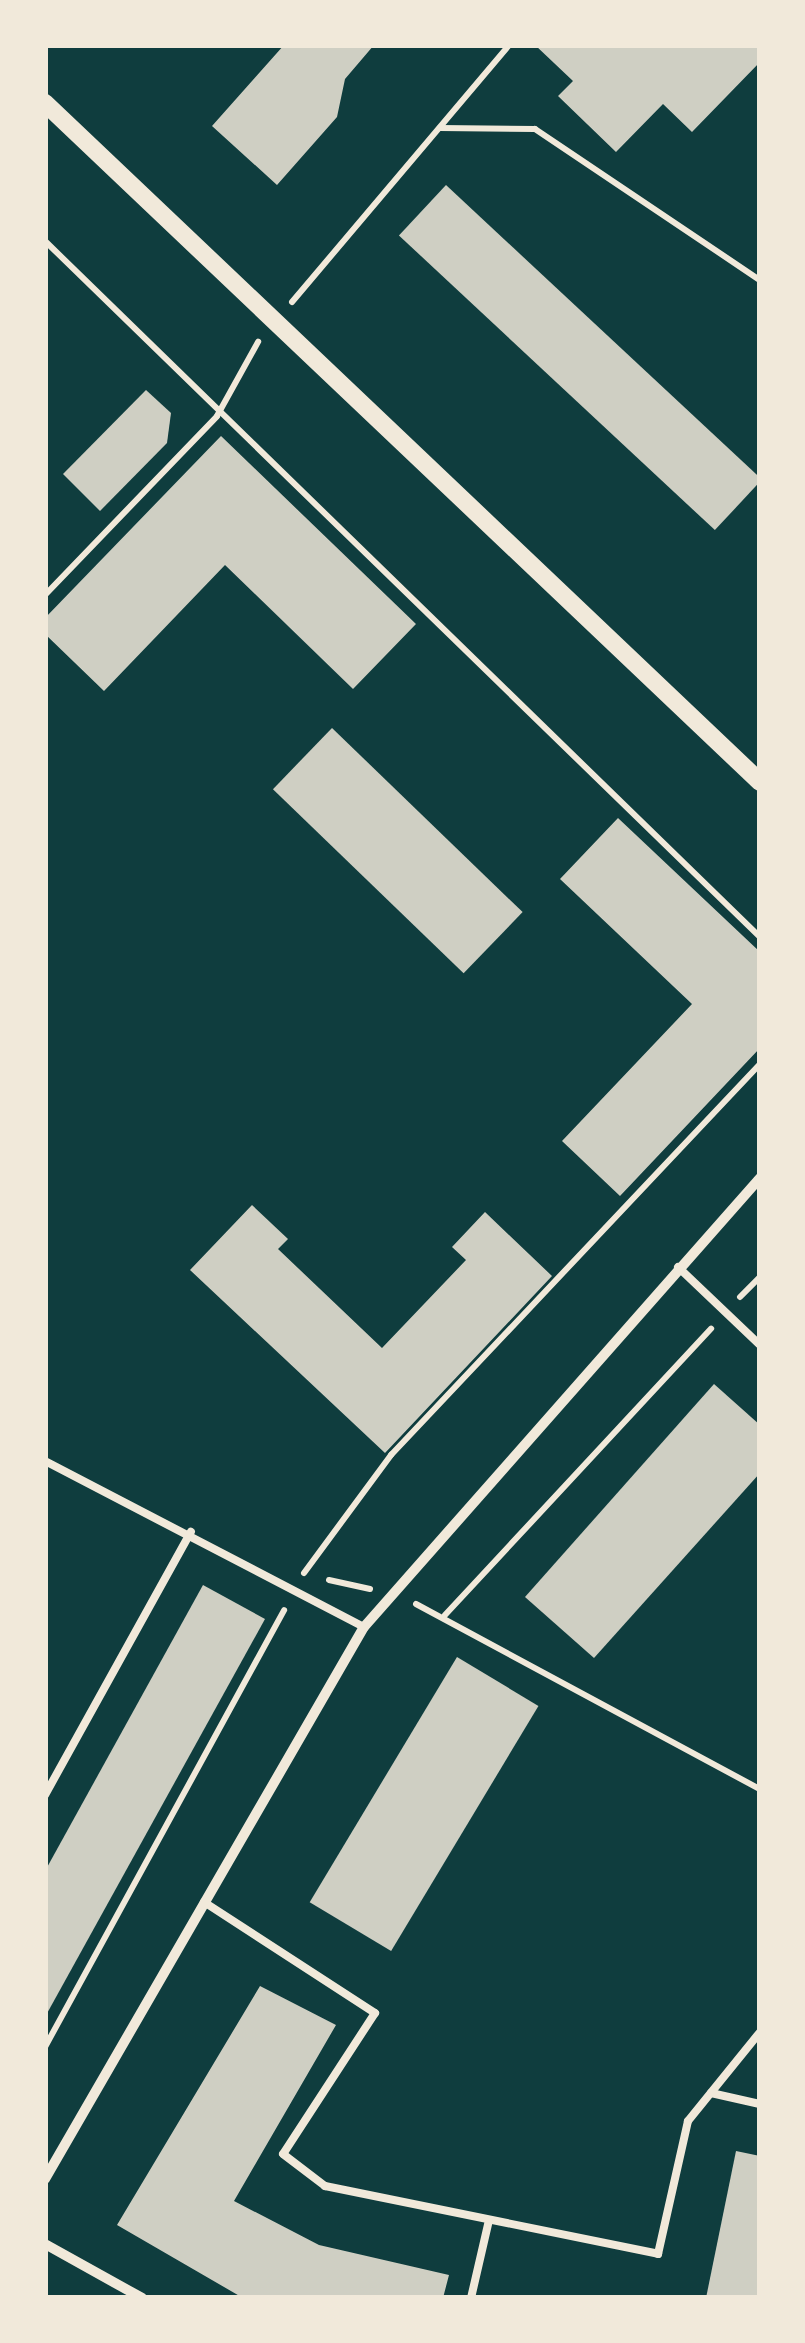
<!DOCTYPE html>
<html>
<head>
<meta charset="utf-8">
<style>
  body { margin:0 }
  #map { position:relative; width:805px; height:2343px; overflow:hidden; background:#0f3d3e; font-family:"Sofia Sans Condensed",sans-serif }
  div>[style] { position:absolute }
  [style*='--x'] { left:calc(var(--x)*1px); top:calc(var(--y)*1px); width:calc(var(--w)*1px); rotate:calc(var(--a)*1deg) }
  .building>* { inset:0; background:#cfcfc3; transform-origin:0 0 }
  .path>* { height:6px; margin:-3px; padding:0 3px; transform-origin:3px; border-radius:3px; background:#f1e9da }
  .service>* { height:8px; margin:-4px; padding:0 4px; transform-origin:4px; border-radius:4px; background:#f1e9da }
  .minor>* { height:10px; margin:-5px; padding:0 5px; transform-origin:5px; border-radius:5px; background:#f1e9da }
  .tertiary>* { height:18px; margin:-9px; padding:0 9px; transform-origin:9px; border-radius:9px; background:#f1e9da }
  span { translate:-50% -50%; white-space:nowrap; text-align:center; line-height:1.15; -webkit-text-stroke:8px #f1e9da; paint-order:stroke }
  .frame { position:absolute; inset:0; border:48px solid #f1e9da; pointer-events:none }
</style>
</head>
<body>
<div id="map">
  <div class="building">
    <div style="clip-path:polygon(284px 45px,374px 45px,345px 79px,337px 117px,277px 185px,212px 126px)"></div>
    <div style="clip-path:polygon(535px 45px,760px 45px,760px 62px,692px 132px,663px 104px,616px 152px,558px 96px,573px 81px)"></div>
    <div style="left:446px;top:185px;width:432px;height:69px;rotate:43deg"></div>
    <div style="clip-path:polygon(146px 390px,171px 413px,167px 443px,100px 511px,63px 474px)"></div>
    <div style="clip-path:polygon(221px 436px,416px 624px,353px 689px,225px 565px,104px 691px,45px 634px,45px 618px)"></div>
    <div style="left:332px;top:728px;width:265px;height:85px;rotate:44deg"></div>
    <div style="clip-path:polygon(618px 818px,760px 952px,760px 1048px,620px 1196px,562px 1141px,692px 1004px,560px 879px)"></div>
    <div style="clip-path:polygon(252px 1205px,288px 1239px,278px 1249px,382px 1348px,466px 1260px,452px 1247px,485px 1212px,552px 1276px,385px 1453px,190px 1270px)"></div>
    <div style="clip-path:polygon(714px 1384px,760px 1425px,760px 1473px,594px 1658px,525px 1597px)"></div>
    <div style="clip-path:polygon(203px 1585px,265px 1619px,45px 2017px,45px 1871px)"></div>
    <div style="left:457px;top:1657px;width:95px;height:286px;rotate:31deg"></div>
    <div style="clip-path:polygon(260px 1986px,336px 2025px,234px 2201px,319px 2245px,449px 2275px,443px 2298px,243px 2298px,117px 2225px)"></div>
    <div style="clip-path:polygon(736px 2151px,760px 2156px,760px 2298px,706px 2298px)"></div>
  </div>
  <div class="path">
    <div style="--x:440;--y:128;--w:95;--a:0.6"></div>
    <div style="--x:535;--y:129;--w:271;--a:33.9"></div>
    <div style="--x:45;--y:241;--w:998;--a:44.23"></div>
    <div style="--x:292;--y:302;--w:336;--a:-49.8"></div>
    <div style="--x:45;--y:595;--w:248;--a:-46.1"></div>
    <div style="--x:217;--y:416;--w:85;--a:-61"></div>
    <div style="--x:740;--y:1297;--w:28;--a:-45"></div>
    <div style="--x:304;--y:1573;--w:147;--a:-53.6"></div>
    <div style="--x:391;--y:1455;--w:538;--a:-46.66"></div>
    <div style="--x:329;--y:1580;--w:42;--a:12.4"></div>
    <div style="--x:416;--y:1604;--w:391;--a:28.3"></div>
    <div style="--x:445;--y:1615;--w:391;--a:-47.1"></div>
    <div style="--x:45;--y:2047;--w:498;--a:-61.3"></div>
  </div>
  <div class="service">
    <div style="--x:678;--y:1267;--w:113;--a:43.6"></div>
    <div style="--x:45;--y:1461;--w:360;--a:27.5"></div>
    <div style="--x:45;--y:1795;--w:301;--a:-61"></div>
    <div style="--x:204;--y:1902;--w:204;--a:33"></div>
    <div style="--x:375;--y:2013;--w:168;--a:123.1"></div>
    <div style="--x:283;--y:2154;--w:53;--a:37.3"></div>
    <div style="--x:325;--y:2186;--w:340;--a:11.5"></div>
    <div style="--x:658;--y:2254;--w:136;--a:-77.3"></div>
    <div style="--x:688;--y:2121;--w:114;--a:-51"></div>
    <div style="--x:711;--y:2093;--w:50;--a:12.7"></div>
    <div style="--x:471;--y:2298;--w:80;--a:-77"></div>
  </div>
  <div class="minor">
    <div style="--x:45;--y:2179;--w:638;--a:-59.98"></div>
    <div style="--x:364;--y:1627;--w:599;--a:-48.59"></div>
    <div style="--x:45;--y:2244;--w:111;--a:29.1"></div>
  </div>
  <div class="tertiary">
    <div style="--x:45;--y:103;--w:986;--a:43.52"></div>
  </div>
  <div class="frame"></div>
</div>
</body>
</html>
